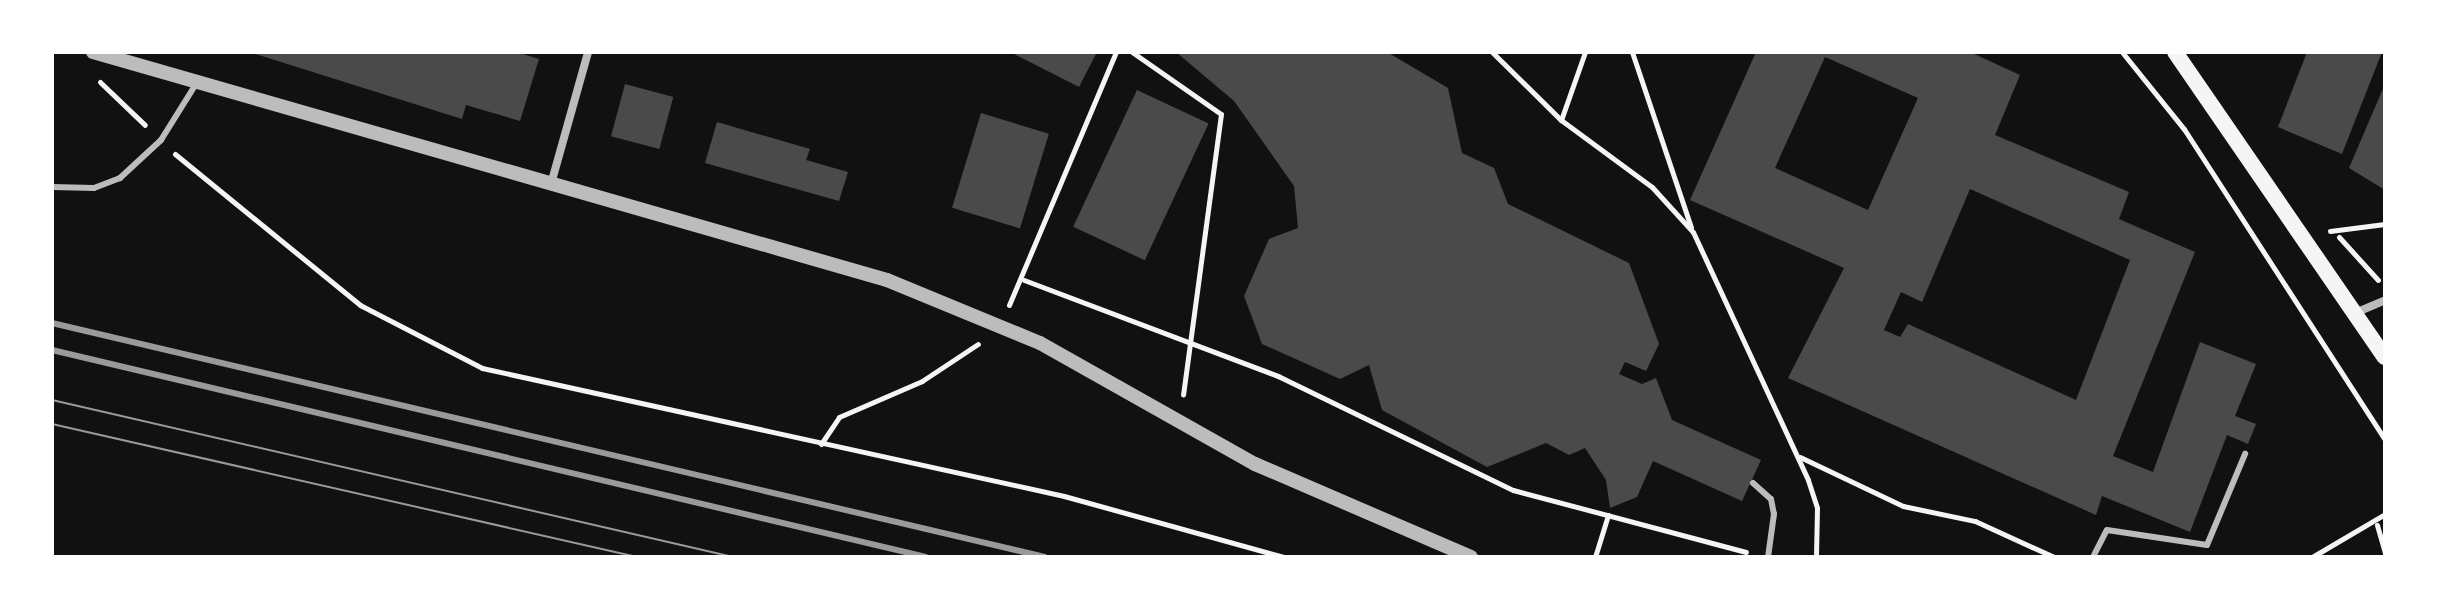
<!DOCTYPE html>
<html>
<head>
<meta charset="utf-8">
<style>
  body { margin:0 }
  #map { position:relative; width:2437px; height:609px; overflow:hidden; background:#111; font-family:Raleway,sans-serif }
  div>[style] { position:absolute }
  [style*='--x'] { left:calc(var(--x)*1px); top:calc(var(--y)*1px); width:calc(var(--w)*1px); rotate:calc(var(--a)*1deg) }
  .building>* { inset:0; background:#4a4a4a; transform-origin:0 0 }
  .path>* { height:5px; margin:-2.5px; padding:0 2.5px; transform-origin:2.5px; border-radius:2.5px; background:#f5f5f5 }
  .service>* { height:6px; margin:-3px; padding:0 3px; transform-origin:3px; border-radius:3px; background:#bcbcbc }
  .minor>* { height:8px; margin:-4px; padding:0 4px; transform-origin:4px; border-radius:4px; background:#bcbcbc }
  .tertiary>* { height:14px; margin:-7px; padding:0 7px; transform-origin:7px; border-radius:7px; background:#bcbcbc }
  .secondary>* { height:16px; margin:-8px; padding:0 8px; transform-origin:8px; border-radius:8px; background:#f5f5f5 }
  .tram>* { height:2px; margin:-1px; padding:0 1px; transform-origin:1px; border-radius:1px; background:#9a9a9a }
  .rail>* { height:6px; margin:-3px; padding:0 3px; transform-origin:3px; border-radius:3px; background:#9a9a9a }
  span { translate:-50% -50%; white-space:nowrap; text-align:center; line-height:1.15; -webkit-text-stroke:7px #fff; paint-order:stroke }
  .frame { position:absolute; inset:0; border:54px solid #fff; pointer-events:none }
</style>
</head>
<body>
<div id="map">
  <div class="building">
    <div style="clip-path:polygon(249px 52px,516px 52px,539px 59px,520px 121px,466px 105px,462px 119px)"></div>
    <div style="clip-path:polygon(1010px 52px,1097px 52px,1079px 87px)"></div>
    <div style="clip-path:polygon(1176px 52px,1387px 52px,1448px 88px,1462px 153px,1494px 168px,1508px 204px,1629px 263px,1659px 344px,1646px 371px,1625px 362px,1619px 374px,1642px 384px,1656px 378px,1672px 420px,1761px 460px,1742px 501px,1653px 461px,1637px 497px,1610px 508px,1606px 480px,1585px 448px,1569px 455px,1546px 443px,1487px 467px,1382px 410px,1369px 365px,1340px 379px,1262px 344px,1244px 296px,1269px 239px,1298px 228px,1294px 186px,1234px 101px)"></div>
    <div style="clip-path:polygon(evenodd,1756px 52px,1970px 52px,2020px 75px,1995px 135px,2129px 192px,2119px 219px,2195px 252px,2113px 456px,2153px 472px,2200px 342px,2256px 364px,2235px 416px,2256px 424px,2248px 444px,2227px 435px,2190px 532px,2102px 496px,2096px 515px,1788px 378px,1844px 268px,1690px 200px,1756px 52px,1825px 57px,1918px 98px,1868px 210px,1775px 168px,1825px 57px,1756px 52px,1970px 189px,2130px 260px,2076px 400px,1908px 324px,1900px 337px,1884px 330px,1901px 292px,1922px 302px,1970px 189px)"></div>
    <div style="clip-path:polygon(2307px 52px,2382px 52px,2342px 154px,2278px 127px)"></div>
    <div style="left:625px;top:84px;width:50px;height:54px;rotate:15deg"></div>
    <div style="clip-path:polygon(2385px 84px,2385px 190px,2349px 168px)"></div>
    <div style="left:1137px;top:90px;width:79px;height:151px;rotate:25deg"></div>
    <div style="left:981px;top:113px;width:71px;height:99px;rotate:17deg"></div>
    <div style="clip-path:polygon(717px 122px,810px 149px,806px 160px,848px 172px,839px 201px,705px 163px)"></div>
  </div>
  <div class="path">
    <div style="--x:1132;--y:52;--w:108;--a:34.9"></div>
    <div style="--x:1221;--y:114;--w:283;--a:97.7"></div>
    <div style="--x:1492;--y:52;--w:97;--a:44.6"></div>
    <div style="--x:1585;--y:52;--w:72;--a:109.4"></div>
    <div style="--x:1561;--y:120;--w:113;--a:36.4"></div>
    <div style="--x:1652;--y:187;--w:61;--a:47.7"></div>
    <div style="--x:1693;--y:232;--w:273;--a:65.1"></div>
    <div style="--x:1808;--y:480;--w:29;--a:72"></div>
    <div style="--x:1817;--y:508;--w:49;--a:91.2"></div>
    <div style="--x:1632;--y:52;--w:185;--a:71.4"></div>
    <div style="--x:2122;--y:52;--w:99;--a:51.2"></div>
    <div style="--x:2184;--y:129;--w:370;--a:57.1"></div>
    <div style="--x:100;--y:82;--w:62;--a:43.7"></div>
    <div style="--x:175;--y:154;--w:239;--a:39.2"></div>
    <div style="--x:360;--y:305;--w:137;--a:27.3"></div>
    <div style="--x:482;--y:368;--w:596;--a:12.4"></div>
    <div style="--x:1064;--y:496;--w:228;--a:15.5"></div>
    <div style="--x:2330;--y:231;--w:55;--a:-7.3"></div>
    <div style="--x:2339;--y:237;--w:58;--a:47.8"></div>
    <div style="--x:1024;--y:280;--w:272;--a:20.7"></div>
    <div style="--x:1278;--y:376;--w:261;--a:25.9"></div>
    <div style="--x:1513;--y:490;--w:241;--a:14.9"></div>
    <div style="--x:1009;--y:305;--w:275;--a:-67.1"></div>
    <div style="--x:821;--y:444;--w:32;--a:-56"></div>
    <div style="--x:839;--y:417;--w:90;--a:-23.4"></div>
    <div style="--x:922;--y:381;--w:67;--a:-33.5"></div>
    <div style="--x:1800;--y:457;--w:114;--a:25.4"></div>
    <div style="--x:1903;--y:506;--w:74;--a:11.8"></div>
    <div style="--x:1975;--y:521;--w:87;--a:24.5"></div>
    <div style="--x:2377;--y:525;--w:29;--a:74"></div>
    <div style="--x:1595;--y:557;--w:44;--a:-72.8"></div>
    <div style="--x:2312;--y:557;--w:85;--a:-30.5"></div>
  </div>
  <div class="service">
    <div style="--x:52;--y:187;--w:42;--a:1.4"></div>
    <div style="--x:94;--y:188;--w:28;--a:-21"></div>
    <div style="--x:120;--y:178;--w:56;--a:-42.8"></div>
    <div style="--x:161;--y:140;--w:66;--a:-58"></div>
    <div style="--x:1753;--y:483;--w:24;--a:42"></div>
    <div style="--x:1771;--y:499;--w:15;--a:79"></div>
    <div style="--x:1774;--y:514;--w:43;--a:97.9"></div>
    <div style="--x:2093;--y:557;--w:30;--a:-63"></div>
    <div style="--x:2107;--y:530;--w:101;--a:8.5"></div>
    <div style="--x:2207;--y:545;--w:99;--a:-67.3"></div>
  </div>
  <div class="minor">
    <div style="--x:551;--y:184;--w:137;--a:-74.3"></div>
    <div style="--x:2355;--y:313;--w:33;--a:-23"></div>
  </div>
  <div class="tertiary">
    <div style="--x:93;--y:52;--w:826;--a:16.02"></div>
    <div style="--x:887;--y:280;--w:165;--a:22.4"></div>
    <div style="--x:1040;--y:343;--w:247;--a:29.4"></div>
    <div style="--x:1255;--y:464;--w:235;--a:23.3"></div>
  </div>
  <div class="secondary">
    <div style="--x:2175;--y:52;--w:370;--a:55.5"></div>
  </div>
  <div class="tram">
    <div style="--x:52;--y:400;--w:699;--a:12.98"></div>
    <div style="--x:52;--y:424;--w:600;--a:12.81"></div>
  </div>
  <div class="rail">
    <div style="--x:52;--y:323;--w:1020;--a:13.26"></div>
    <div style="--x:52;--y:350;--w:898;--a:13.32"></div>
  </div>
  <div class="frame"></div>
</div>
</body>
</html>
